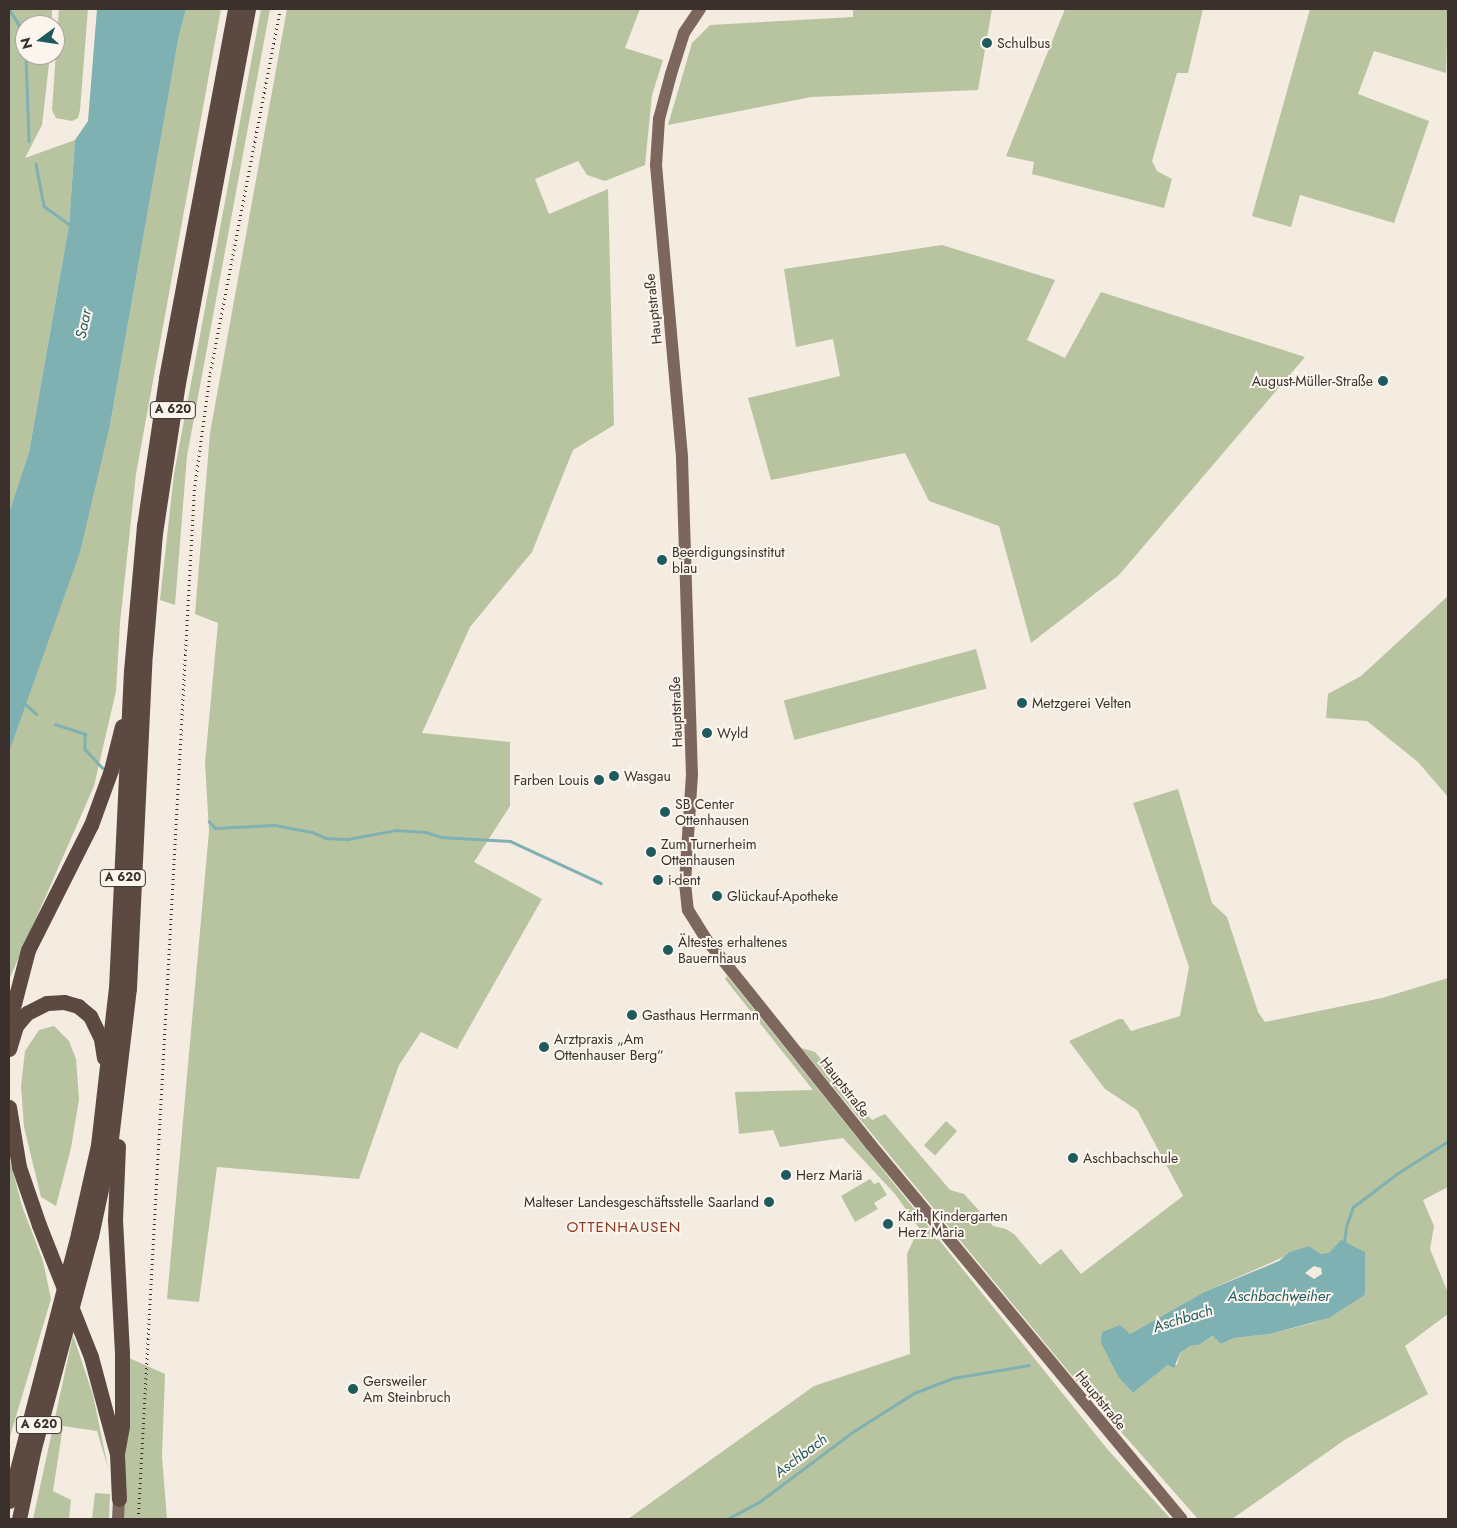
<!DOCTYPE html>
<html>
<head>
<meta charset="utf-8">
<style>
  body { margin:0 }
  #map { position:relative; width:1457px; height:1528px; overflow:hidden; background:#f4ebe1; font-family:Jost,sans-serif }
  div>[style] { position:absolute }
  [style*='--x'] { left:calc(var(--x)*1px); top:calc(var(--y)*1px); width:calc(var(--w)*1px); rotate:calc(var(--a)*1deg) }
  .green>* { inset:0; background:#b8c4a0; transform-origin:0 0 }
  .water>* { inset:0; background:#7fb0b2 }
  .stream>* { height:2.5px; margin:-1.25px; padding:0 1.25px; transform-origin:1.25px; border-radius:1.25px; background:#7fb0b2 }
  .major>* { height:12px; margin:-6px; padding:0 6px; transform-origin:6px; border-radius:6px; background:#7d675c }
  .highway>* { height:15px; margin:-7.5px; padding:0 7.5px; transform-origin:7.5px; border-radius:7.5px; background:#5c4a42 }
  .rail>* { height:2.5px; margin-top:-1.25px; transform-origin:0; background:repeating-linear-gradient(90deg,#3b302b 0 1px,transparent 0 5px) }
  .highway-bridge>* { height:15px; margin:-7.5px; padding:0 7.5px; transform-origin:7.5px; border-radius:7.5px; background:#5c4a42 }
  .dots>* { width:14px; height:14px; translate:-50% -50%; box-sizing:border-box; border:2px solid #fbf5ee; border-radius:50% }
  span { translate:-50% -50%; white-space:nowrap; text-align:center; line-height:1.15; -webkit-text-stroke:4px #fbf5ee; paint-order:stroke }
  .shield-label span { padding:1px 4px; background:#fbf5ee; border:1px solid; border-radius:4px; -webkit-text-stroke-width:0 }
  .shield-label { font-size:12px; color:#3b302b; font-weight:700 }
  .poi-label { font-size:14px; color:#3b302b }
  .left { translate:0 -50%; text-align:left }
  .right { translate:-100% -50%; text-align:right }
  .street-label { font-size:14px; color:#3b302b }
  .water-label { font-size:15px; color:#1f5a5e; font-style:italic }
  .neighbourhood-label { font-size:15px; color:#8c3b22; letter-spacing:1px }
  .frame { position:absolute; inset:0; border:10px solid #3b302b; pointer-events:none }
  .north { position:absolute; left:15px; top:15px; width:50px; height:50px; box-sizing:border-box; background:#fbf5ee; border:1px solid #aea6a0; border-radius:50%; rotate:256deg; font-size:14px; font-weight:700; line-height:20px; text-align:center; color:#3b302b }
  .north::after { content:''; display:block; margin:auto; width:18px; height:22px; background:#1f5a5e; clip-path:polygon(50% 0,100% 100%,50% 72%,0 100%) }
</style>
</head>
<body>
<div id="map">
  <div class="green">
    <div style="clip-path:polygon(9px 9px,52px 9px,52px 25px,25px 25px,25px 55px,50px 55px,42px 125px,25px 158px,75px 140px,69px 225px,29px 452px,9px 513px)"></div>
    <div style="clip-path:polygon(59px 9px,88px 9px,80px 110px,78px 118px,72px 121px,56px 118px,52px 110px)"></div>
    <div style="clip-path:polygon(186px 9px,221px 9px,136px 474px,120px 623px,116px 691px,94px 786px,9px 980px,9px 752px,110px 425px,179px 34px)"></div>
    <div style="clip-path:polygon(261px 9px,270px 9px,187px 456px,175px 605px,160px 600px,174px 474px)"></div>
    <div style="clip-path:polygon(287px 9px,640px 9px,625px 48px,663px 60px,652px 95px,645px 165px,605px 181px,587px 175px,578px 161px,535px 179px,549px 214px,608px 189px,614px 425px,573px 450px,532px 552px,470px 627px,422px 733px,510px 742px,510px 806px,474px 862px,542px 899px,457px 1049px,421px 1032px,399px 1065px,359px 1179px,217px 1167px,199px 1302px,167px 1299px,209px 831px,205px 763px,218px 623px,195px 614px,210px 433px)"></div>
    <div style="clip-path:polygon(853px 9px,992px 9px,978px 90px,811px 97px,668px 125px,692px 43px,710px 25px,853px 17px)"></div>
    <div style="clip-path:polygon(1065px 9px,1203px 9px,1188px 73px,1177px 73px,1152px 161px,1157px 171px,1172px 179px,1164px 208px,1032px 174px,1034px 162px,1006px 156px)"></div>
    <div style="clip-path:polygon(1310px 9px,1448px 9px,1446px 73px,1374px 51px,1358px 94px,1429px 121px,1394px 223px,1300px 195px,1291px 227px,1252px 216px)"></div>
    <div style="clip-path:polygon(942px 245px,1055px 280px,1027px 340px,1065px 358px,1101px 292px,1305px 357px,1119px 575px,1031px 643px,999px 526px,929px 501px,905px 453px,771px 480px,748px 398px,840px 376px,833px 339px,796px 347px,784px 269px)"></div>
    <div style="clip-path:polygon(1448px 596px,1448px 797px,1418px 762px,1367px 721px,1326px 718px,1328px 694px,1361px 676px)"></div>
    <div style="left:976px;top:649px;width:41px;height:199px;rotate:75deg"></div>
    <div style="clip-path:polygon(evenodd,1178px 789px,1212px 903px,1227px 917px,1258px 1012px,1265px 1022px,1382px 998px,1448px 978px,1448px 1187px,1423px 1200px,1434px 1226px,1430px 1249px,1448px 1293px,1448px 1314px,1405px 1346px,1428px 1394px,1346px 1439px,1232px 1519px,1198px 1519px,1078px 1383px,801px 1048px,815px 1052px,872px 1120px,885px 1114px,950px 1190px,964px 1194px,993px 1226px,1006px 1229px,1015px 1235px,1040px 1265px,1061px 1249px,1081px 1274px,1183px 1196px,1137px 1110px,1105px 1089px,1069px 1041px,1119px 1019px,1123px 1019px,1131px 1031px,1180px 1016px,1189px 967px,1133px 803px,1178px 789px,1309px 1246px,1321px 1254px,1365px 1253px,1365px 1295px,1329px 1318px,1309px 1324px,1270px 1334px,1234px 1338px,1221px 1344px,1214px 1336px,1199px 1345px,1190px 1346px,1180px 1353px,1177px 1365px,1168px 1365px,1133px 1393px,1119px 1378px,1130px 1334px,1204px 1292px,1309px 1246px)"></div>
    <div style="clip-path:polygon(727px 976px,1108px 1450px,1171px 1519px,628px 1519px,814px 1386px,910px 1354px,907px 1254px,919px 1228px,895px 1194px,843px 1138px,780px 1147px,773px 1130px,739px 1134px,735px 1092px,813px 1090px,725px 979px)"></div>
    <div style="clip-path:polygon(54px 1026px,69px 1041px,76px 1059px,79px 1099px,71px 1148px,56px 1206px,41px 1197px,24px 1127px,21px 1086px,25px 1051px,39px 1030px)"></div>
    <div style="left:946px;top:1121px;width:15px;height:33px;rotate:42deg"></div>
    <div style="clip-path:polygon(9px 1157px,22px 1206px,43px 1261px,51px 1299px,9px 1440px)"></div>
    <div style="clip-path:polygon(870px 1179px,874px 1184px,879px 1182px,887px 1195px,874px 1203px,878px 1209px,855px 1222px,841px 1196px)"></div>
    <div style="clip-path:polygon(73px 1335px,93px 1395px,108px 1468px,97px 1431px,63px 1426px,53px 1491px,71px 1500px,69px 1519px,33px 1519px)"></div>
    <div style="clip-path:polygon(127px 1357px,165px 1374px,162px 1457px,167px 1519px,124px 1519px)"></div>
    <div style="clip-path:polygon(95px 1493px,110px 1494px,109px 1519px,92px 1519px)"></div>
  </div>
  <div class="water">
    <div style="clip-path:polygon(97px 9px,186px 9px,179px 35px,110px 425px,80px 552px,9px 752px,9px 513px,29px 452px,69px 225px,75px 140px,88px 121px)"></div>
    <div style="clip-path:polygon(evenodd,1341px 1240px,1365px 1252px,1365px 1295px,1329px 1318px,1270px 1334px,1234px 1338px,1221px 1344px,1213px 1336px,1199px 1345px,1190px 1346px,1180px 1353px,1174px 1368px,1168px 1365px,1133px 1393px,1119px 1378px,1101px 1343px,1102px 1332px,1120px 1325px,1130px 1334px,1204px 1292px,1279px 1261px,1290px 1252px,1309px 1246px,1321px 1254px,1329px 1253px,1341px 1240px,1314px 1266px,1321px 1268px,1322px 1274px,1314px 1279px,1305px 1273px,1314px 1266px)"></div>
  </div>
  <div class="stream">
    <div style="--x:9;--y:9;--w:17;--a:57"></div>
    <div style="--x:18;--y:23;--w:21;--a:71"></div>
    <div style="--x:26;--y:55;--w:86;--a:88"></div>
    <div style="--x:36;--y:164;--w:43;--a:79.2"></div>
    <div style="--x:44;--y:206;--w:34;--a:36"></div>
    <div style="--x:23;--y:702;--w:18;--a:41"></div>
    <div style="--x:55;--y:724;--w:32;--a:18"></div>
    <div style="--x:85;--y:734;--w:15;--a:90"></div>
    <div style="--x:85;--y:749;--w:26;--a:47"></div>
    <div style="--x:209;--y:821;--w:9;--a:49"></div>
    <div style="--x:215;--y:828;--w:60;--a:-2.9"></div>
    <div style="--x:275;--y:825;--w:38;--a:11"></div>
    <div style="--x:312;--y:832;--w:15;--a:23"></div>
    <div style="--x:326;--y:838;--w:22;--a:3"></div>
    <div style="--x:348;--y:839;--w:49;--a:-10.6"></div>
    <div style="--x:396;--y:830;--w:30;--a:4"></div>
    <div style="--x:426;--y:832;--w:16;--a:18"></div>
    <div style="--x:441;--y:837;--w:69;--a:3.3"></div>
    <div style="--x:510;--y:841;--w:100;--a:24.8"></div>
    <div style="--x:1344;--y:1243;--w:16;--a:-83"></div>
    <div style="--x:1346;--y:1227;--w:21;--a:-71"></div>
    <div style="--x:1353;--y:1207;--w:56;--a:-37.1"></div>
    <div style="--x:1398;--y:1173;--w:59;--a:-32.6"></div>
    <div style="--x:727;--y:1519;--w:36;--a:-28"></div>
    <div style="--x:759;--y:1502;--w:119;--a:-36.8"></div>
    <div style="--x:854;--y:1431;--w:71;--a:-32.3"></div>
    <div style="--x:914;--y:1393;--w:42;--a:-21"></div>
    <div style="--x:953;--y:1378;--w:77;--a:-9.7"></div>
  </div>
  <div class="major">
    <div style="--x:700;--y:9;--w:29;--a:124"></div>
    <div style="--x:684;--y:33;--w:43;--a:107.6"></div>
    <div style="--x:671;--y:74;--w:47;--a:104.9"></div>
    <div style="--x:659;--y:119;--w:46;--a:93.7"></div>
    <div style="--x:656;--y:165;--w:294;--a:84.9"></div>
    <div style="--x:682;--y:458;--w:316;--a:88.2"></div>
    <div style="--x:692;--y:774;--w:109;--a:93.7"></div>
    <div style="--x:685;--y:883;--w:27;--a:84"></div>
    <div style="--x:688;--y:910;--w:34;--a:58"></div>
    <div style="--x:706;--y:939;--w:264;--a:51.3"></div>
    <div style="--x:871;--y:1145;--w:486;--a:50.3"></div>
    <div style="--x:118;--y:1519;--w:20;--a:-87"></div>
  </div>
  <div class="highway">
    <div style="--x:9;--y:1023;--w:75;--a:-75.4"></div>
    <div style="--x:28;--y:950;--w:140;--a:-63.3"></div>
    <div style="--x:91;--y:825;--w:59;--a:-70"></div>
    <div style="--x:111;--y:770;--w:45;--a:-76"></div>
    <div style="--x:9;--y:1049;--w:24;--a:-73"></div>
    <div style="--x:16;--y:1026;--w:17;--a:-50"></div>
    <div style="--x:27;--y:1013;--w:22;--a:-27"></div>
    <div style="--x:47;--y:1003;--w:17;--a:-3"></div>
    <div style="--x:64;--y:1002;--w:15;--a:16"></div>
    <div style="--x:78;--y:1006;--w:16;--a:40"></div>
    <div style="--x:90;--y:1016;--w:25;--a:64"></div>
    <div style="--x:101;--y:1039;--w:19;--a:81"></div>
    <div style="--x:9;--y:1107;--w:61;--a:80.5"></div>
    <div style="--x:19;--y:1167;--w:61;--a:71"></div>
    <div style="--x:91;--y:1357;--w:100;--a:75"></div>
    <div style="--x:117;--y:1454;--w:45;--a:87.5"></div>
    <div style="--x:117;--y:1454;--w:28;--a:-80"></div>
    <div style="--x:122;--y:1426;--w:73;--a:-90"></div>
    <div style="--x:122;--y:1353;--w:133;--a:-93"></div>
    <div style="--x:115;--y:1220;--w:74;--a:-87.7"></div>
    <div style="--x:9;--y:1501;--w:276;--a:-75.5"></div>
    <div style="--x:78;--y:1234;--w:91;--a:-77.3"></div>
    <div style="--x:98;--y:1145;--w:158;--a:-83.5"></div>
    <div style="--x:116;--y:988;--w:317;--a:-87.3"></div>
    <div style="--x:131;--y:671;--w:146;--a:-84.9"></div>
    <div style="--x:144;--y:526;--w:150;--a:-81.5"></div>
    <div style="--x:166;--y:378;--w:375;--a:-79.4"></div>
    <div style="--x:19;--y:1519;--w:73;--a:-78.1"></div>
    <div style="--x:34;--y:1448;--w:220;--a:-75"></div>
    <div style="--x:91;--y:1236;--w:91;--a:-77.9"></div>
    <div style="--x:110;--y:1147;--w:160;--a:-83.2"></div>
    <div style="--x:129;--y:988;--w:334;--a:-87.3"></div>
    <div style="--x:145;--y:654;--w:121;--a:-85.3"></div>
    <div style="--x:155;--y:533;--w:152;--a:-81.3"></div>
    <div style="--x:178;--y:383;--w:380;--a:-79.4"></div>
  </div>
  <div class="rail">
    <div style="--x:138;--y:1519;--w:1030;--a:-86.88"></div>
    <div style="--x:194;--y:491;--w:119;--a:-82.3"></div>
    <div style="--x:210;--y:373;--w:371;--a:-79.1"></div>
  </div>
  <div class="highway-bridge">
    <div style="--x:39;--y:1225;--w:142;--a:68.5"></div>
  </div>
  <div class="dots">
    <div style="left:987px;top:43px;background:#1f5a5e"></div>
    <div style="left:1383px;top:381px;background:#1f5a5e"></div>
    <div style="left:662px;top:560px;background:#1f5a5e"></div>
    <div style="left:1022px;top:703px;background:#1f5a5e"></div>
    <div style="left:707px;top:733px;background:#1f5a5e"></div>
    <div style="left:614px;top:776px;background:#1f5a5e"></div>
    <div style="left:599px;top:780px;background:#1f5a5e"></div>
    <div style="left:665px;top:812px;background:#1f5a5e"></div>
    <div style="left:651px;top:852px;background:#1f5a5e"></div>
    <div style="left:658px;top:880px;background:#1f5a5e"></div>
    <div style="left:717px;top:896px;background:#1f5a5e"></div>
    <div style="left:668px;top:950px;background:#1f5a5e"></div>
    <div style="left:632px;top:1015px;background:#1f5a5e"></div>
    <div style="left:544px;top:1047px;background:#1f5a5e"></div>
    <div style="left:1073px;top:1158px;background:#1f5a5e"></div>
    <div style="left:786px;top:1175px;background:#1f5a5e"></div>
    <div style="left:769px;top:1202px;background:#1f5a5e"></div>
    <div style="left:888px;top:1224px;background:#1f5a5e"></div>
    <div style="left:353px;top:1389px;background:#1f5a5e"></div>
  </div>
  <div class="shield-label">
    <span style="left:173px;top:410px">A 620</span>
    <span style="left:123px;top:878px">A 620</span>
    <span style="left:39px;top:1425px">A 620</span>
  </div>
  <div class="poi-label">
    <span class="left" style="left:997px;top:43px">Schulbus</span>
    <span class="right" style="left:1373px;top:381px">August-Müller-Straße</span>
    <span class="left" style="left:672px;top:560px">Beerdigungsinstitut<br>blau</span>
    <span class="left" style="left:1032px;top:703px">Metzgerei Velten</span>
    <span class="left" style="left:717px;top:733px">Wyld</span>
    <span class="left" style="left:624px;top:776px">Wasgau</span>
    <span class="right" style="left:589px;top:780px">Farben Louis</span>
    <span class="left" style="left:675px;top:812px">SB Center<br>Ottenhausen</span>
    <span class="left" style="left:661px;top:852px">Zum Turnerheim<br>Ottenhausen</span>
    <span class="left" style="left:668px;top:880px">i-dent</span>
    <span class="left" style="left:727px;top:896px">Glückauf-Apotheke</span>
    <span class="left" style="left:678px;top:950px">Ältestes erhaltenes<br>Bauernhaus</span>
    <span class="left" style="left:642px;top:1015px">Gasthaus Herrmann</span>
    <span class="left" style="left:554px;top:1047px">Arztpraxis „Am<br>Ottenhauser Berg“</span>
    <span class="left" style="left:1083px;top:1158px">Aschbachschule</span>
    <span class="left" style="left:796px;top:1175px">Herz Mariä</span>
    <span class="right" style="left:759px;top:1202px">Malteser Landesgeschäftsstelle Saarland</span>
    <span class="left" style="left:898px;top:1224px">Kath. Kindergarten<br>Herz Maria</span>
    <span class="left" style="left:363px;top:1389px">Gersweiler<br>Am Steinbruch</span>
  </div>
  <div class="street-label">
    <span style="left:653px;top:309px;rotate:-96deg">Hauptstraße</span>
    <span style="left:676px;top:712px;rotate:-92deg">Hauptstraße</span>
    <span style="left:845px;top:1087px;rotate:52deg">Hauptstraße</span>
    <span style="left:1101px;top:1400px;rotate:51deg">Hauptstraße</span>
  </div>
  <div class="water-label">
    <span style="left:84px;top:324px;rotate:-78deg">Saar</span>
    <span style="left:1279px;top:1297px">Aschbachweiher</span>
    <span style="left:1183px;top:1319px;rotate:-17deg">Aschbach</span>
    <span style="left:801px;top:1456px;rotate:-37deg">Aschbach</span>
  </div>
  <div class="neighbourhood-label">
    <span style="left:624px;top:1228px">OTTENHAUSEN</span>
  </div>
  <div class="frame"></div>
  <div class="north">N</div>
</div>
</body>
</html>
